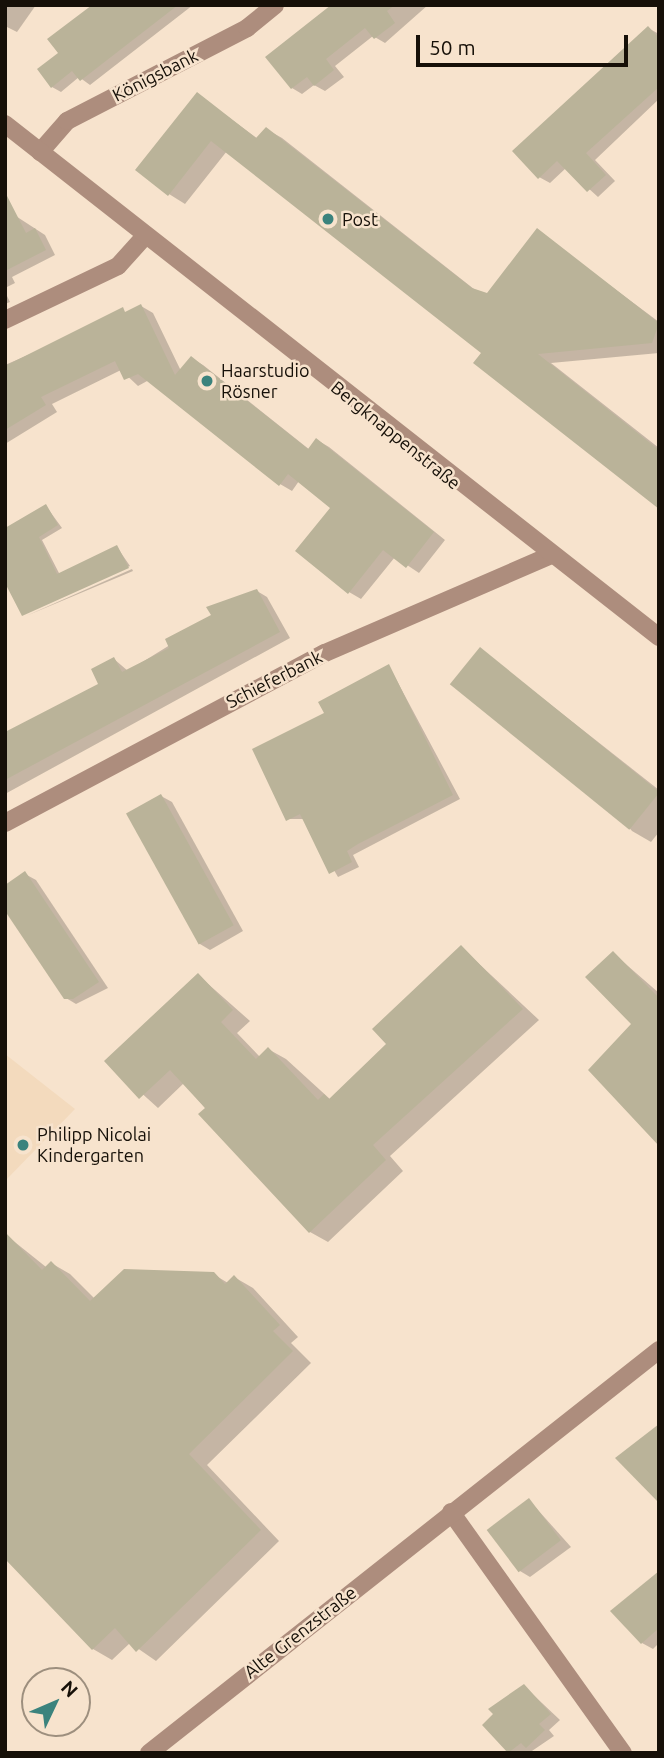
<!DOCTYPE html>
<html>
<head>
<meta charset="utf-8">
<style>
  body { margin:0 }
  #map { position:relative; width:664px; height:1758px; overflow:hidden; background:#f7e3cd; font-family:Ubuntu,sans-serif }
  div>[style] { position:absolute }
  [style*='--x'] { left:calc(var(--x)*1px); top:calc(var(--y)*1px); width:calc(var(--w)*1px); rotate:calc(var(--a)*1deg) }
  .built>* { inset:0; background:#f3dabd }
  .shadow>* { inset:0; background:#0003 }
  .building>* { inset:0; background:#bab399; transform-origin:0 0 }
  .minor>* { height:18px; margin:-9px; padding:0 9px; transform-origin:9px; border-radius:9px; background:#ad8d7d }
  .tertiary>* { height:18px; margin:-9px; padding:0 9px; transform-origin:9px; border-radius:9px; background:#ad8d7d }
  .dots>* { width:19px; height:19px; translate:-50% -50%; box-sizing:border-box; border:4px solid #f7e3cd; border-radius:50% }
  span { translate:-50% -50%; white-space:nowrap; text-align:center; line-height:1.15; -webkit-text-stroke:5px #f7e3cd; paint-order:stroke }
  .street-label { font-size:18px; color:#161008 }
  .poi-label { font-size:18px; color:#161008 }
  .left { translate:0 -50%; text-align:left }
  .frame { position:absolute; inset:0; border:7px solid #161008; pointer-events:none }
  .north { position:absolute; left:21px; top:1667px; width:70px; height:70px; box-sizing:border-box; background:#f7e3cd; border:2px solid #9d8f7e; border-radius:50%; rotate:46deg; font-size:19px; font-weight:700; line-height:28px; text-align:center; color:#161008 }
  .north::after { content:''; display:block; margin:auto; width:24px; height:32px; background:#3b837d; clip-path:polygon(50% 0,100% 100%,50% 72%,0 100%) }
  .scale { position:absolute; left:416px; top:35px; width:212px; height:32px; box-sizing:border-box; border:4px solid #161008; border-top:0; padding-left:9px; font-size:21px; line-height:24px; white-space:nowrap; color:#161008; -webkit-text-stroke:5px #f7e3cd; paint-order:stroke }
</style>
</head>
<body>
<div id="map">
  <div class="built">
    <div style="clip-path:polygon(5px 1054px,75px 1109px,5px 1181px)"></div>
  </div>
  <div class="shadow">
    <div style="clip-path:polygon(5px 5px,36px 5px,17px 32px,5px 26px)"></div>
    <div style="clip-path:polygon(95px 5px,193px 5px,90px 85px,79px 77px,61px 92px,52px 87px,60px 53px)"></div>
    <div style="clip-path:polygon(334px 5px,428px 5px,385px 43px,373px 36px,335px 66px,344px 77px,325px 91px,314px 85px,302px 94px,292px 88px)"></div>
    <div style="clip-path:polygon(648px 28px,659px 34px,659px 99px,595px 160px,615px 181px,598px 197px,566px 168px,550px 183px,539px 177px)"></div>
    <div style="clip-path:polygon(197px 94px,258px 139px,266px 129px,282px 138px,479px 293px,487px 295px,537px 231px,659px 322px,659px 353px,551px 363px,659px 448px,659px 507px,483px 353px,227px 151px,185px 204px,169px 194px)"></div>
    <div style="clip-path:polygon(5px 209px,45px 235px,55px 255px,12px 277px,15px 283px,5px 288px)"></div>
    <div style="clip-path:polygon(5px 292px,10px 302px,5px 304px)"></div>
    <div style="clip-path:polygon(141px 306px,153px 313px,181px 371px,191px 358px,203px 365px,310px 450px,317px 440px,329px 447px,445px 540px,419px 573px,395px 557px,361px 599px,349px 592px,298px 551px,333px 508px,299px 481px,292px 491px,280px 484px,149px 380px,138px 386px,121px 370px,52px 404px,57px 412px,5px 444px,5px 365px)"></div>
    <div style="clip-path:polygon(46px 506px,62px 528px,42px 540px,60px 575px,117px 547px,130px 566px,24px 613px,5px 580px)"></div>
    <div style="clip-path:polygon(132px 569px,133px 571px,26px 616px)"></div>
    <div style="clip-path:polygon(257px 591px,267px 597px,290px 638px,5px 794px,5px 734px,101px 685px,114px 659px,128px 671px)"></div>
    <div style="clip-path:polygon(480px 649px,659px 790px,659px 832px,651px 842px,632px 831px)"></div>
    <div style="clip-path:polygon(389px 666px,460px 799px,353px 855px,359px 867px,338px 877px,304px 819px,288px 819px,326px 714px)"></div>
    <div style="clip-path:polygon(161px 796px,172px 802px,243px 931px,210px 950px,200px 944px)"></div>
    <div style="clip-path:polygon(25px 874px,36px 880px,108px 988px,76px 1004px,66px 998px)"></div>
    <div style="clip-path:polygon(461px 947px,539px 1020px,390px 1156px,403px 1171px,328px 1242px,310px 1232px,184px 1083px,158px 1108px,106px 1061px,198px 975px,250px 1021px,237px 1033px,260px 1057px,268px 1049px,286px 1059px,331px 1100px,388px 1044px)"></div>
    <div style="clip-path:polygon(613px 953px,659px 993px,659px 1141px,634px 1024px)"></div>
    <div style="clip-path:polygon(6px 1235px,46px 1267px,51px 1263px,70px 1274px,95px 1299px,213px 1274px,228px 1283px,234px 1277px,253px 1288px,298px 1337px,291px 1343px,311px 1363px,207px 1465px,279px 1541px,156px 1661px,130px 1643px,112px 1660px,93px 1649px)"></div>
    <div style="clip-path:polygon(529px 1500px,571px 1547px,530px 1577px,520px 1571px)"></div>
    <div style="clip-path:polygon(659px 1571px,659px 1643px,653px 1649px,642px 1643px)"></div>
    <div style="clip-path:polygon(524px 1686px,560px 1720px,549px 1730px,554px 1736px,529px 1753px,510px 1753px,484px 1725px)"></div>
  </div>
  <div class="building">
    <div style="clip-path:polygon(92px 5px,178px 5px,80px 81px,72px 71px,51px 88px,37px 69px,58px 53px,47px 39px)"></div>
    <div style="clip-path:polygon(331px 5px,395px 5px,387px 11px,395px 23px,374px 39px,365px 28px,326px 59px,334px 70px,314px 86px,307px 77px,291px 89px,265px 57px)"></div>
    <div style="clip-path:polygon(648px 26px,659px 38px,659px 87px,586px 153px,606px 175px,587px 192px,557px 161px,538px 179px,512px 151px)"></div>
    <div style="clip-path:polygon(197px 92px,256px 138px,266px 127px,472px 288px,487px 293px,537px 228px,659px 323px,652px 343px,538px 354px,659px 450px,659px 509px,473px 363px,481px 353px,211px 141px,168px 196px,135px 170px)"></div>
    <div style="clip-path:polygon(5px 192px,26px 233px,35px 228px,46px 250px,5px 271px)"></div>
    <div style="clip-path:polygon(141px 304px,175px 375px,191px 356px,308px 449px,316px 438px,434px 532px,406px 568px,383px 550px,348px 594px,295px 551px,330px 508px,288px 474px,279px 486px,138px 374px,124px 380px,115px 361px,41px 397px,46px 405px,5px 430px,5px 366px,123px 307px,125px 312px)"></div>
    <div style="clip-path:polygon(46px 504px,58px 525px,39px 537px,57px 574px,117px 545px,129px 568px,22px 616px,5px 583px,5px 528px)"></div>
    <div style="clip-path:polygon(257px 589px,280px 632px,5px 780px,5px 732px,98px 684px,91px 669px,114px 657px,122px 672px,169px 648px,165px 639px,211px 615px,206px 607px)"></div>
    <div style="left:480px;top:647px;width:231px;height:48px;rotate:39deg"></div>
    <div style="clip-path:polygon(389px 664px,453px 795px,358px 844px,347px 851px,352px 862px,329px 874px,300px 814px,286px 821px,252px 749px,324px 713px,318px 702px)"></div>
    <div style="left:161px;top:794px;width:150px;height:40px;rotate:61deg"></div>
    <div style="clip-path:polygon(25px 871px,99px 982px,73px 999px,64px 999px,5px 911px,5px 885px)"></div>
    <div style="clip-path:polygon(461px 945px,523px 1009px,373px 1145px,386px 1160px,309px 1233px,198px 1114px,205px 1108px,170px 1070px,139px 1099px,104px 1061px,198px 973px,233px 1010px,221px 1022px,256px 1059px,268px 1047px,318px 1100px,324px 1094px,329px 1099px,386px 1044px,372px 1029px)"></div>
    <div style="clip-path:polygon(613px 951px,659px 998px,659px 1146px,588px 1070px,631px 1024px,585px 977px)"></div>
    <div style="clip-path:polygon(5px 1232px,42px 1270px,51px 1261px,90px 1301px,124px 1269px,214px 1272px,225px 1284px,234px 1275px,280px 1325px,273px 1331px,293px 1351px,189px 1454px,261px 1530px,136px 1652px,115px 1628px,92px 1650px,5px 1559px)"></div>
    <div style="clip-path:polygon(659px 1424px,659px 1503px,615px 1458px)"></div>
    <div style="left:529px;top:1498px;width:53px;height:53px;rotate:53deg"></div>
    <div style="clip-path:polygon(659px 1571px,659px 1628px,641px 1644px,610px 1611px)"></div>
    <div style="clip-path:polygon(524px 1684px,551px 1714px,539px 1724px,545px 1730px,526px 1748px,521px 1743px,508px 1753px,482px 1725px,493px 1714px,488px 1709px)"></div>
  </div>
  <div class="minor">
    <div style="--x:40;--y:152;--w:41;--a:-48.9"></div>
    <div style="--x:67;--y:121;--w:203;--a:-27.3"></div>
    <div style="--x:247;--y:28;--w:36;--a:-39"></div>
    <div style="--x:5;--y:320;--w:125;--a:-25.5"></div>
    <div style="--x:118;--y:266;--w:40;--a:-48"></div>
    <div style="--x:5;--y:823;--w:362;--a:-28"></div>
    <div style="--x:325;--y:653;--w:246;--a:-23.4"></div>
    <div style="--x:451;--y:1512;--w:296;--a:54.5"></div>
  </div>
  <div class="tertiary">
    <div style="--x:5;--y:124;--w:831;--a:38.11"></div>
    <div style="--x:149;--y:1753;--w:650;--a:-38.32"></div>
  </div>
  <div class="dots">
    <div style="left:328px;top:219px;background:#3b837d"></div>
    <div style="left:207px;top:381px;background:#3b837d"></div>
    <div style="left:23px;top:1145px;background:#3b837d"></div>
  </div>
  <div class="street-label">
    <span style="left:155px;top:75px;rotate:-27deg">Königsbank</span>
    <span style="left:396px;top:435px;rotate:39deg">Bergknappenstraße</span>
    <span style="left:274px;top:679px;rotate:-27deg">Schieferbank</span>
    <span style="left:300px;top:1632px;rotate:-38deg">Alte Grenzstraße</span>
  </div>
  <div class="poi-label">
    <span class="left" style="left:342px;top:219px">Post</span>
    <span class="left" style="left:221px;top:381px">Haarstudio<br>Rösner</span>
    <span class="left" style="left:37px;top:1145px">Philipp Nicolai<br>Kindergarten</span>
  </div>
  <div class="frame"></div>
  <div class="north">N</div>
  <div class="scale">50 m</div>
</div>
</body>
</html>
